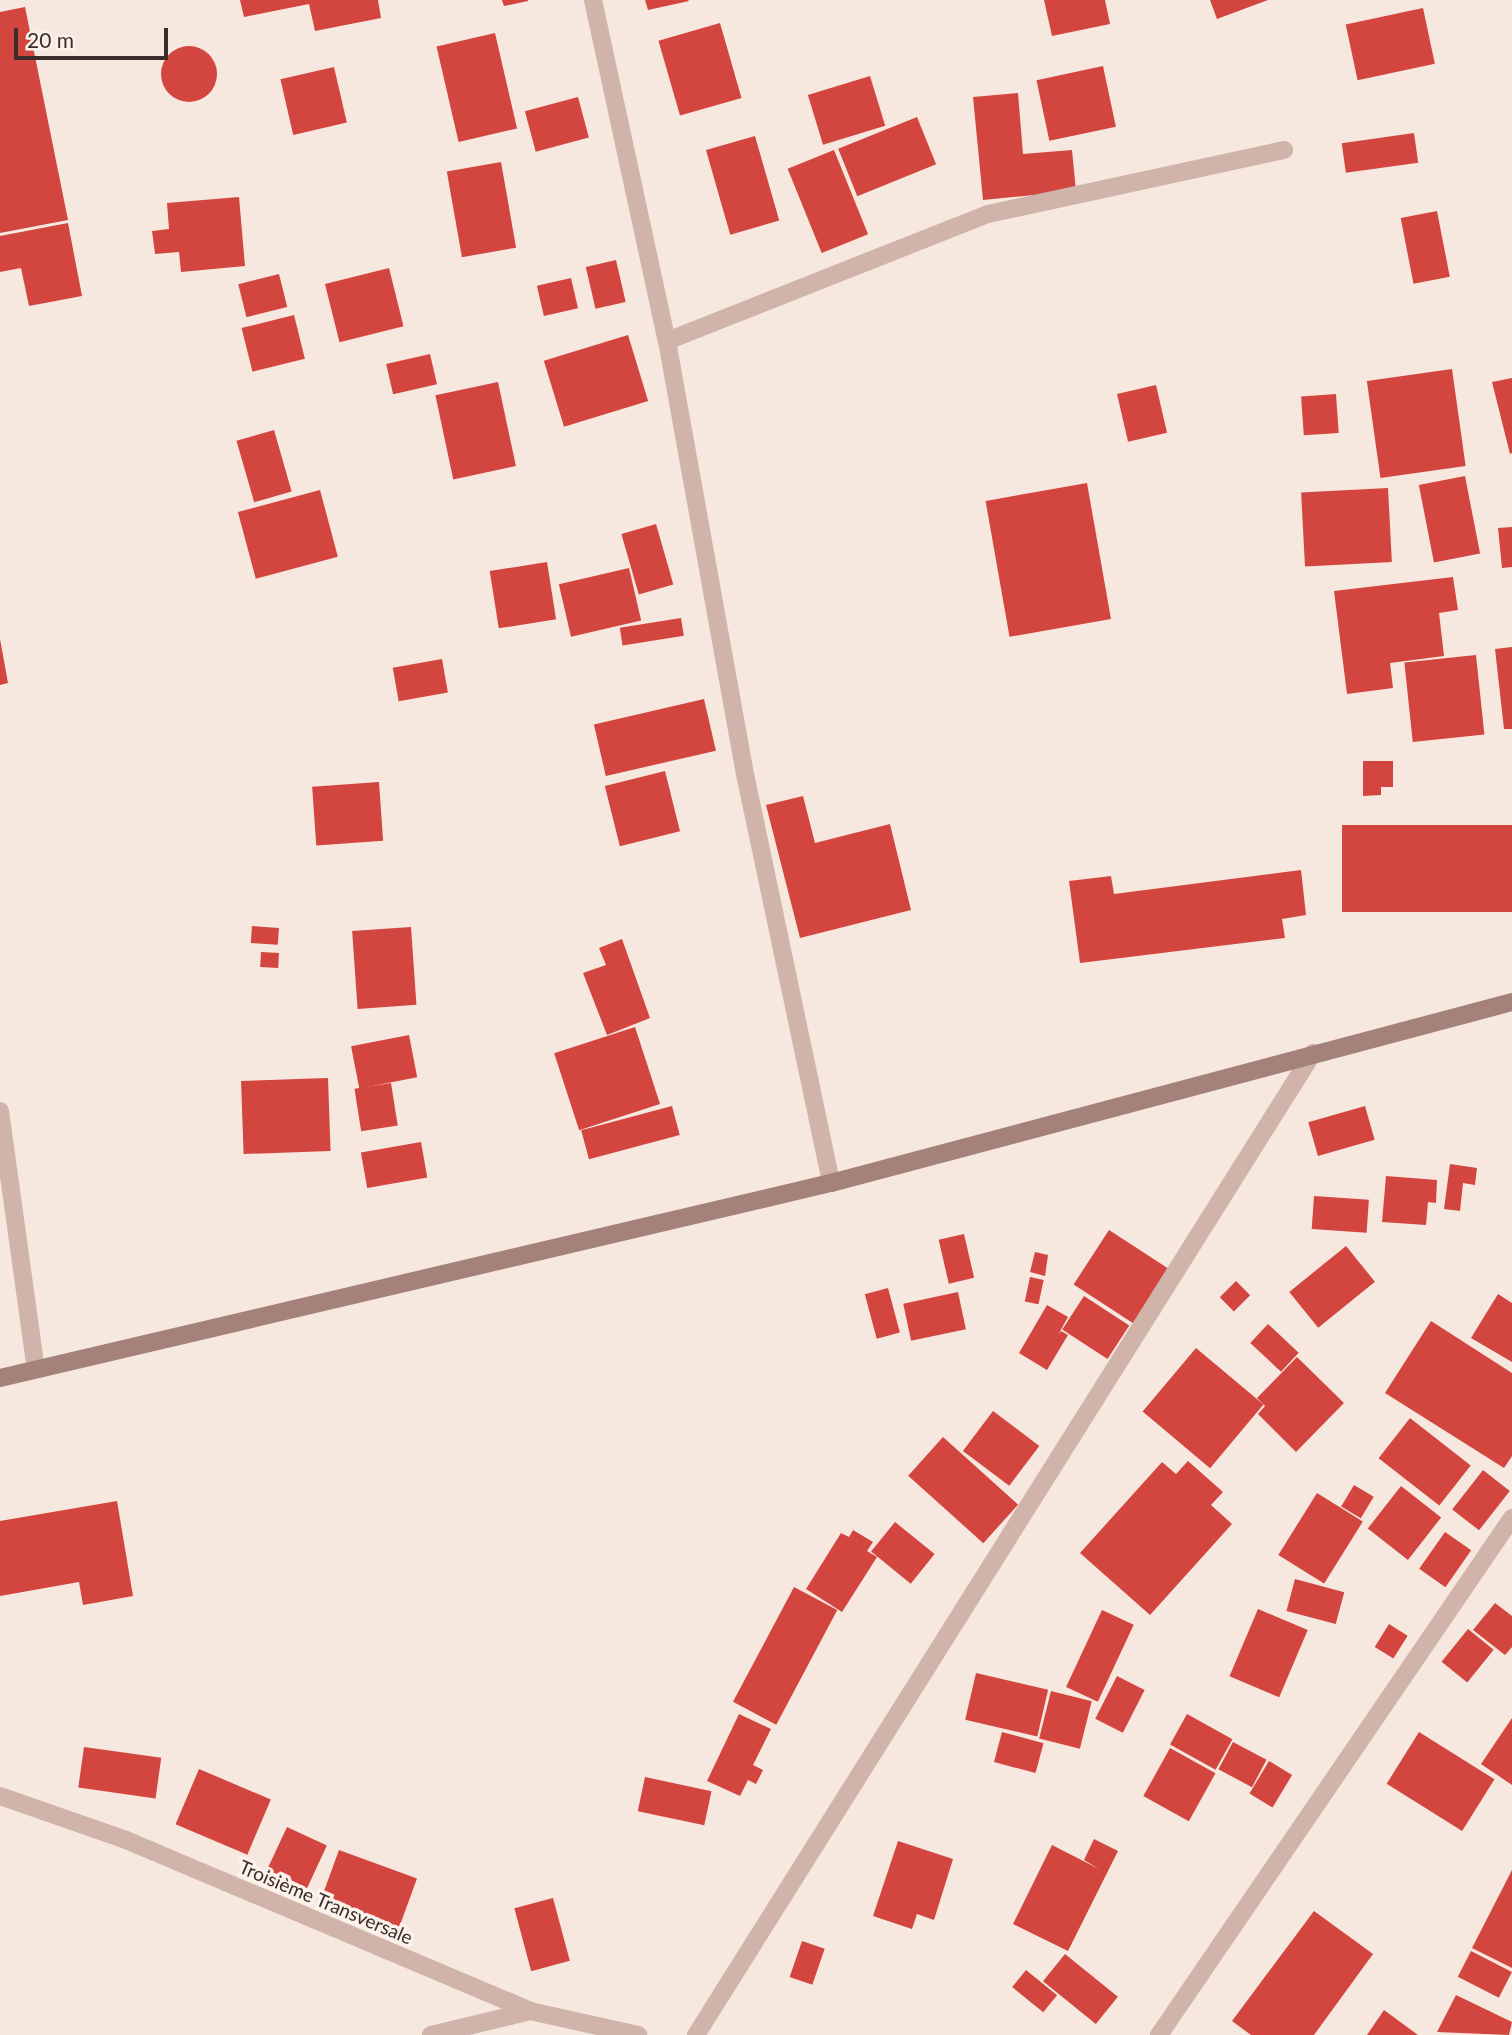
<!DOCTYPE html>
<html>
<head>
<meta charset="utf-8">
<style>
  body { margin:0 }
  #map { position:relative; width:1512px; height:2035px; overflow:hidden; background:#f6e7df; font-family:Lato,sans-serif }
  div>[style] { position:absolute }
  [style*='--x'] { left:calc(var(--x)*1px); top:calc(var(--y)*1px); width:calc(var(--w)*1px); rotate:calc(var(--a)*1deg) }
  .building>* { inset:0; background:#d3463f; transform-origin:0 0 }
  .round { border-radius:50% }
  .street>* { height:18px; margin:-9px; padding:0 9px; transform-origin:9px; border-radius:9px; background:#d0b3a9 }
  .secondary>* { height:18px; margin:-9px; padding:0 9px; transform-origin:9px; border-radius:9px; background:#a48179 }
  span { translate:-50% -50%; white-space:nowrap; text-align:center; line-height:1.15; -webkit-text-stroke:7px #fcf2ec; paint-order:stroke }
  .street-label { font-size:19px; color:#3c2c29 }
  .scale { position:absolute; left:14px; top:28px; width:154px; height:32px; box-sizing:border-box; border:4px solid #3c2c29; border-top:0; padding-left:9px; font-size:21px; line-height:24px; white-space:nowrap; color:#3c2c29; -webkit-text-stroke:5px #fcf2ec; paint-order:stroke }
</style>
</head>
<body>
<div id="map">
  <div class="building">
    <div style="clip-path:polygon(240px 0,378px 0,381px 18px,315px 31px,309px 4px,244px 17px)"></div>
    <div style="clip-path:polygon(502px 0,528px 0,528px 1px,504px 6px)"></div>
    <div style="clip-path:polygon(645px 0,688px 0,689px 1px,648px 10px)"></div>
    <div style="clip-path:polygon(1044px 0,1105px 0,1110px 24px,1052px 36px)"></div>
    <div style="clip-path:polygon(1210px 0,1268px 0,1217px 19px)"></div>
    <div style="clip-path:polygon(25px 7px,68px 220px,0 233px,0 12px)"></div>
    <div style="left:1423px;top:8px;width:57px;height:79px;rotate:78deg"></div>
    <div style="left:720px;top:23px;width:78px;height:64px;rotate:74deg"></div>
    <div style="left:495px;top:33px;width:98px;height:60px;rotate:77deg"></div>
    <div class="round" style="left:161px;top:46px;width:56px;height:56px"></div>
    <div style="left:1103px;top:66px;width:62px;height:68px;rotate:78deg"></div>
    <div style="left:334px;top:67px;width:57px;height:55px;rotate:77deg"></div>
    <div style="left:870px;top:76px;width:52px;height:65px;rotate:73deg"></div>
    <div style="clip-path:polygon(1018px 93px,1023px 154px,1072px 150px,1076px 191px,983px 200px,973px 97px)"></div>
    <div style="left:578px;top:97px;width:42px;height:55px;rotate:75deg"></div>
    <div style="left:917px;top:117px;width:51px;height:85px;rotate:68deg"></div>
    <div style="left:1414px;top:133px;width:30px;height:73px;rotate:82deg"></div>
    <div style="left:755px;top:136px;width:88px;height:51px;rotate:74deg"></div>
    <div style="left:834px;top:150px;width:91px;height:50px;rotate:68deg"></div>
    <div style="left:501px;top:162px;width:87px;height:55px;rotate:80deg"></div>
    <div style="clip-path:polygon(239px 197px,245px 266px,181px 272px,179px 252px,155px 254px,152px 231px,169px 229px,167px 203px)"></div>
    <div style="left:1437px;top:211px;width:67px;height:37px;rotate:79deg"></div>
    <div style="clip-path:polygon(68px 223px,82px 296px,29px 306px,21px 268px,0 272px,0 236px)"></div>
    <div style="left:616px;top:260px;width:43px;height:31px;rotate:77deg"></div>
    <div style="left:389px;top:268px;width:60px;height:66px;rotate:76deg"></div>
    <div style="left:279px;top:274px;width:34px;height:42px;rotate:76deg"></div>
    <div style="left:571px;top:278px;width:31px;height:35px;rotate:77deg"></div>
    <div style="left:294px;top:315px;width:45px;height:54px;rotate:76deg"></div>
    <div style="left:628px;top:335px;width:69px;height:88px;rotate:73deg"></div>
    <div style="left:430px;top:354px;width:31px;height:45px;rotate:77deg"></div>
    <div style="left:1452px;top:369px;width:98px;height:86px;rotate:82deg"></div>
    <div style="clip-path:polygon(1512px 378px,1512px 453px,1510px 454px,1492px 382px)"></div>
    <div style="left:498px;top:382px;width:86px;height:64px;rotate:78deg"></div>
    <div style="left:1156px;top:385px;width:49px;height:40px;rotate:77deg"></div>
    <div style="left:1336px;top:394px;width:39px;height:35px;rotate:86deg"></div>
    <div style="left:274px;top:430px;width:64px;height:39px;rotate:74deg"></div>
    <div style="left:1465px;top:476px;width:79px;height:47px;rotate:79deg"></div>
    <div style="left:1087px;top:483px;width:138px;height:103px;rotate:80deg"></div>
    <div style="left:1388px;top:488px;width:74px;height:87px;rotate:87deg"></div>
    <div style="left:320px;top:490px;width:69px;height:85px;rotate:75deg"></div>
    <div style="left:656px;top:524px;width:63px;height:36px;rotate:74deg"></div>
    <div style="clip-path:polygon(1512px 527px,1512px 567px,1502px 568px,1498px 528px)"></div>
    <div style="left:547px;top:562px;width:58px;height:58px;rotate:81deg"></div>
    <div style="left:629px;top:568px;width:54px;height:72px;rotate:77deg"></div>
    <div style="clip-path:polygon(1453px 577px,1458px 610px,1439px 613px,1444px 656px,1390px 663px,1393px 688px,1347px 694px,1334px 591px)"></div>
    <div style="left:681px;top:618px;width:18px;height:62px;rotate:81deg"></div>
    <div style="clip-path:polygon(0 639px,8px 683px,0 685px)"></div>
    <div style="clip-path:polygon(1512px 647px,1512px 729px,1504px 729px,1495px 649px)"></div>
    <div style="left:1476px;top:655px;width:80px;height:72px;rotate:84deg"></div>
    <div style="left:442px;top:659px;width:34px;height:50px;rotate:80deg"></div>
    <div style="left:704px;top:699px;width:53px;height:113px;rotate:77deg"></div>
    <div style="clip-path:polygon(1363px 761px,1393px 761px,1393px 787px,1381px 787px,1381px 795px,1363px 796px)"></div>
    <div style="left:665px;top:771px;width:62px;height:62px;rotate:76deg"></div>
    <div style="left:379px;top:782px;width:59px;height:67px;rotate:86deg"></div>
    <div style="clip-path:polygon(803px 796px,815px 843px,890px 824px,911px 910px,800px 938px,766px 805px)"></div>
    <div style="left:1512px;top:825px;width:87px;height:170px;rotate:90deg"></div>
    <div style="clip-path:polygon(1301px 870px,1306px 915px,1282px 919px,1285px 938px,1080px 963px,1069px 881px,1111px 876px,1114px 894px)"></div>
    <div style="left:252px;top:926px;width:27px;height:17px;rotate:4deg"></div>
    <div style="left:411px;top:927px;width:78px;height:59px;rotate:86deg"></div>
    <div style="clip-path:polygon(622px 939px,650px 1018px,607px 1035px,583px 973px,606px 965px,599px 948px)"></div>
    <div style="left:261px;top:952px;width:18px;height:15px;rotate:3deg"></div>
    <div style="left:635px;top:1027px;width:81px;height:85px;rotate:72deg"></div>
    <div style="left:409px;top:1035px;width:43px;height:59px;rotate:79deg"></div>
    <div style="left:328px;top:1078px;width:73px;height:87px;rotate:88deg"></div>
    <div style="left:391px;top:1083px;width:43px;height:37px;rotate:81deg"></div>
    <div style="left:672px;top:1106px;width:30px;height:94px;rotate:75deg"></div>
    <div style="left:1365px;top:1106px;width:35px;height:59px;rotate:74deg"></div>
    <div style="left:421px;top:1142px;width:36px;height:61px;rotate:80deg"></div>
    <div style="clip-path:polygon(1450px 1164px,1477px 1168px,1475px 1185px,1463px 1183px,1460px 1211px,1444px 1209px)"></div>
    <div style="clip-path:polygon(1386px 1176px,1437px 1180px,1436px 1203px,1428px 1202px,1426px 1225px,1382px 1222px)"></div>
    <div style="left:1314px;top:1196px;width:55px;height:33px;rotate:4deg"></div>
    <div style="left:1109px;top:1230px;width:77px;height:65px;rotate:33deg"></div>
    <div style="left:964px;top:1234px;width:45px;height:26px;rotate:77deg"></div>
    <div style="left:1346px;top:1246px;width:46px;height:73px;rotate:51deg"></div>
    <div style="clip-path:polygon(1035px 1252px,1048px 1255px,1045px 1276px,1030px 1272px)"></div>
    <div style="left:1030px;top:1277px;width:14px;height:25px;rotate:12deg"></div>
    <div style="left:1236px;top:1281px;width:20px;height:23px;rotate:45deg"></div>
    <div style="left:888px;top:1288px;width:46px;height:24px;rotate:75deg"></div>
    <div style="left:958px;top:1292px;width:38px;height:56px;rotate:78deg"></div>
    <div style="clip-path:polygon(1498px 1294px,1512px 1303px,1512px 1362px,1471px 1338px)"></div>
    <div style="left:1084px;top:1296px;width:54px;height:40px;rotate:33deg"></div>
    <div style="clip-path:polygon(1047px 1305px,1068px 1317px,1058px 1335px,1061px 1331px,1068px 1335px,1047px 1370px,1019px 1353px)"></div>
    <div style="clip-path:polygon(1431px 1321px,1512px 1373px,1512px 1456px,1504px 1468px,1385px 1393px)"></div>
    <div style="left:1268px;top:1324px;width:42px;height:26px;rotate:43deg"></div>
    <div style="left:1196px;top:1348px;width:88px;height:83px;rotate:40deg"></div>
    <div style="clip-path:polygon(1297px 1357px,1344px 1403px,1296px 1452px,1258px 1414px,1265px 1406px,1257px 1398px)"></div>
    <div style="left:993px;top:1411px;width:58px;height:50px;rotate:37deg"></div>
    <div style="left:1410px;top:1418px;width:77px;height:51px;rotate:38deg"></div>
    <div style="left:943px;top:1437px;width:101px;height:52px;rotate:42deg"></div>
    <div style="clip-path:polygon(1188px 1461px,1223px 1492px,1211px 1505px,1232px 1524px,1150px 1615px,1080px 1553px,1162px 1462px,1176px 1474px)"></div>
    <div style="left:1483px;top:1470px;width:34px;height:50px;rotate:38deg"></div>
    <div style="left:1354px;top:1485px;width:23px;height:25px;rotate:31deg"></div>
    <div style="left:1401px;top:1486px;width:51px;height:54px;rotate:38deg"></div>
    <div style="left:1317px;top:1493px;width:54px;height:73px;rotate:32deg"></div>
    <div style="clip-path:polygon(117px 1501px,133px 1596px,83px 1605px,79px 1582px,0 1596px,0 1521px)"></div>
    <div style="left:895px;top:1522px;width:51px;height:38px;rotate:39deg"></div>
    <div style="clip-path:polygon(853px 1530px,873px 1542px,867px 1551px,877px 1557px,842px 1612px,806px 1589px,841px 1533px,849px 1537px)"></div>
    <div style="left:1445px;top:1532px;width:32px;height:45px;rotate:35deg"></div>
    <div style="left:1295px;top:1579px;width:51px;height:33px;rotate:15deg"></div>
    <div style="left:794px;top:1587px;width:49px;height:130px;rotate:28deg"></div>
    <div style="clip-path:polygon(1495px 1603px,1512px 1616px,1512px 1647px,1505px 1655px,1473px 1630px)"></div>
    <div style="left:1258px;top:1609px;width:54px;height:73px;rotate:23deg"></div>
    <div style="left:1102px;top:1610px;width:35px;height:85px;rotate:25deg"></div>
    <div style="left:1389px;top:1624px;width:22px;height:27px;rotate:32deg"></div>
    <div style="left:1468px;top:1629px;width:33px;height:42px;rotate:39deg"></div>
    <div style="left:976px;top:1673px;width:74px;height:48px;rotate:13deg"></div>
    <div style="left:1117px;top:1676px;width:31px;height:48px;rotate:27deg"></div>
    <div style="left:1051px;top:1691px;width:42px;height:49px;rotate:14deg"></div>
    <div style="clip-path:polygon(739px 1714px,771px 1729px,753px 1765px,763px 1770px,756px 1784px,748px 1780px,740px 1796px,707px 1781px)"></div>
    <div style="left:1187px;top:1714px;width:52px;height:35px;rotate:29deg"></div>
    <div style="clip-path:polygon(1512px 1718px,1512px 1785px,1481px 1764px)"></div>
    <div style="left:1002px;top:1732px;width:43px;height:31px;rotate:15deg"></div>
    <div style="left:1419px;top:1732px;width:89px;height:61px;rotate:32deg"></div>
    <div style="left:1233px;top:1742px;width:38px;height:31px;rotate:28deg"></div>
    <div style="left:84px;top:1747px;width:78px;height:41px;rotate:8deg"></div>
    <div style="left:1170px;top:1748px;width:52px;height:55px;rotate:29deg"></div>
    <div style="left:1269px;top:1761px;width:27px;height:38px;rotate:31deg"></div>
    <div style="left:199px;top:1769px;width:78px;height:60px;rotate:23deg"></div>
    <div style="left:645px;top:1777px;width:68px;height:35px;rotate:12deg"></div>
    <div style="left:287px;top:1827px;width:44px;height:47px;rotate:25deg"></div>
    <div style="clip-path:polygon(1094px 1839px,1118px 1851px,1068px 1951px,1013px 1924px,1052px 1845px,1099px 1869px,1084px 1860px)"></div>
    <div style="clip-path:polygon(898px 1841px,953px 1859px,934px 1920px,917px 1914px,912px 1929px,873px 1916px)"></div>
    <div style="left:339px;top:1850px;width:83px;height:56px;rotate:20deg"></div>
    <div style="clip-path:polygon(1512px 1870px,1512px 1968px,1472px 1948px)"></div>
    <div style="left:553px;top:1898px;width:65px;height:40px;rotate:75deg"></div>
    <div style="clip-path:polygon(1314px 1911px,1373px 1954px,1314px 2035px,1251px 2035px,1232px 2021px)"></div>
    <div style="left:802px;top:1941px;width:24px;height:38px;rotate:19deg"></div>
    <div style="left:1471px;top:1951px;width:46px;height:29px;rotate:27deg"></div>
    <div style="left:1065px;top:1954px;width:68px;height:35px;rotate:39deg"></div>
    <div style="left:1026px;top:1970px;width:40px;height:22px;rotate:39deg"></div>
    <div style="clip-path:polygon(1456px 1995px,1512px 2022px,1509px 2035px,1437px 2032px)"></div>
    <div style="clip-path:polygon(1384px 2010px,1418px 2035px,1367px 2035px)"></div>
  </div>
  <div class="street">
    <div style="--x:593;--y:0;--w:349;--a:77.8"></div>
    <div style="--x:667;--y:341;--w:440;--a:79.8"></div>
    <div style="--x:745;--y:774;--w:418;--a:78.1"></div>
    <div style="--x:667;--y:341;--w:345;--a:-21.6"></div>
    <div style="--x:988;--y:214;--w:303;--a:-12.2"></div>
    <div style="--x:0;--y:1111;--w:260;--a:82.1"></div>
    <div style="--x:0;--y:1796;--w:133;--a:19.2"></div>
    <div style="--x:126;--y:1840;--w:439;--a:22.9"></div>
    <div style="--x:530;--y:2011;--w:111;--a:12.5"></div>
    <div style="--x:431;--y:2035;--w:102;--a:-13.6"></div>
    <div style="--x:696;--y:2035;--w:1160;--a:-57.86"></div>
    <div style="--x:1159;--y:2035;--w:626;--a:-55.68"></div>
  </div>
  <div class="secondary">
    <div style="--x:0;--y:1378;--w:854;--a:-13.21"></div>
    <div style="--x:831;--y:1183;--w:705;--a:-14.88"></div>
  </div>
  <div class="street-label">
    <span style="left:326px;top:1902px;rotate:23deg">Troisième Transversale</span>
  </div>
  <div class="scale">20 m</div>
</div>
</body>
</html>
